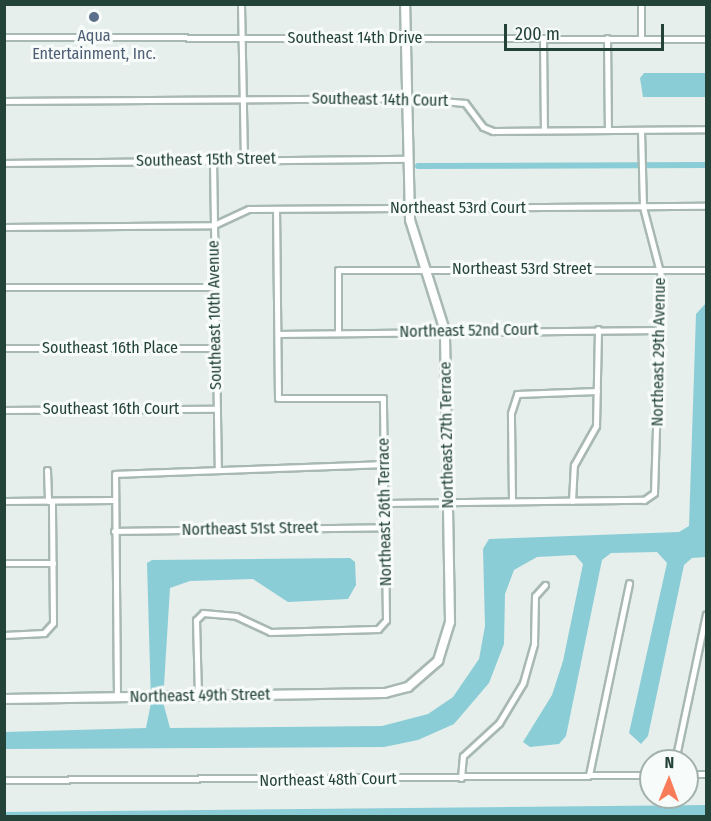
<!DOCTYPE html>
<html>
<head>
<meta charset="utf-8">
<style>
  body { margin:0 }
  #map { position:relative; width:711px; height:821px; overflow:hidden; background:#e6efeb; font-family:"Fira Sans Condensed",sans-serif }
  div>[style] { position:absolute }
  [style*='--x'] { left:calc(var(--x)*1px); top:calc(var(--y)*1px); width:calc(var(--w)*1px); rotate:calc(var(--a)*1deg) }
  .water>* { inset:0; background:#8bcdd6 }
  .canal>* { height:6px; margin:-3px; padding:0 3px; transform-origin:3px; border-radius:3px; background:#8bcdd6 }
  .roads { filter:drop-shadow(2px 0 #a8b8b2) drop-shadow(-2px 0 #a8b8b2) drop-shadow(0 2px #a8b8b2) drop-shadow(0 -2px #a8b8b2) }
  .street>* { height:5px; margin:-2.5px; padding:0 2.5px; transform-origin:2.5px; border-radius:2.5px; background:#fff }
  .secondary>* { height:8px; margin:-4px; padding:0 4px; transform-origin:4px; border-radius:4px; background:#fff }
  .dots>* { width:16px; height:16px; translate:-50% -50%; box-sizing:border-box; border:3px solid #f7fbf9; border-radius:50% }
  span { translate:-50% -50%; white-space:nowrap; text-align:center; line-height:1.15; -webkit-text-stroke:6px #f7fbf9; paint-order:stroke }
  .service-label { font-size:16px; color:#4e5e75 }
  .street-label { font-size:16px; color:#234339 }
  .frame { position:absolute; inset:0; border:6px solid #234339; pointer-events:none }
  .north { position:absolute; left:639px; top:749px; width:60px; height:60px; box-sizing:border-box; background:#f7fbf9; border:2px solid #a2b1ac; border-radius:50%; rotate:1deg; font-size:16px; font-weight:700; line-height:24px; text-align:center; color:#234339 }
  .north::after { content:''; display:block; margin:auto; width:21px; height:27px; background:#f97c5a; clip-path:polygon(50% 0,100% 100%,50% 72%,0 100%) }
  .scale { position:absolute; left:504px; top:24px; width:160px; height:27px; box-sizing:border-box; border:3px solid #234339; border-top:0; padding-left:8px; font-size:18px; line-height:21px; white-space:nowrap; color:#234339; -webkit-text-stroke:4px #f7fbf9; paint-order:stroke }
</style>
</head>
<body>
<div id="map">
  <div class="water">
    <div style="clip-path:polygon(644px 73px,706px 73px,706px 97px,643px 97px,640px 78px)"></div>
    <div style="clip-path:polygon(706px 303px,706px 557px,692px 558px,684px 565px,648px 736px,641px 744px,629px 733px,667px 563px,657px 552px,611px 553px,602px 560px,566px 736px,559px 744px,530px 747px,523px 742px,552px 695px,563px 661px,583px 564px,575px 555px,537px 557px,514px 570px,505px 594px,504px 644px,489px 683px,454px 724px,418px 740px,384px 747px,5px 749px,4px 732px,146px 728px,151px 703px,147px 563px,152px 560px,350px 558px,355px 562px,356px 585px,348px 599px,288px 602px,253px 579px,190px 581px,170px 588px,163px 702px,170px 728px,382px 726px,428px 714px,453px 697px,479px 659px,485px 626px,483px 549px,489px 539px,679px 532px,689px 526px,696px 314px)"></div>
    <div style="clip-path:polygon(706px 805px,706px 816px,4px 816px,5px 812px)"></div>
  </div>
  <div class="canal">
    <div style="--x:418;--y:166;--w:288;--a:-0.2"></div>
  </div>
  <div class="roads">
    <div class="street">
      <div style="--x:241;--y:4;--w:156;--a:88.9"></div>
      <div style="--x:4;--y:37;--w:702;--a:0.16"></div>
      <div style="--x:543;--y:38;--w:92;--a:89.4"></div>
      <div style="--x:607;--y:38;--w:91;--a:89.4"></div>
      <div style="--x:641;--y:39;--w:35;--a:-90"></div>
      <div style="--x:4;--y:101;--w:403;--a:-0.4"></div>
      <div style="--x:407;--y:98;--w:58;--a:4.9"></div>
      <div style="--x:465;--y:103;--w:30;--a:53"></div>
      <div style="--x:483;--y:127;--w:11;--a:22"></div>
      <div style="--x:493;--y:131;--w:213;--a:-0.5"></div>
      <div style="--x:213;--y:160;--w:310;--a:89.1"></div>
      <div style="--x:4;--y:163;--w:404;--a:-0.6"></div>
      <div style="--x:4;--y:227;--w:210;--a:-0.5"></div>
      <div style="--x:214;--y:225;--w:38;--a:-25"></div>
      <div style="--x:249;--y:209;--w:457;--a:-0.4"></div>
      <div style="--x:4;--y:287;--w:211;--a:0"></div>
      <div style="--x:338;--y:333;--w:63;--a:-90"></div>
      <div style="--x:338;--y:270;--w:368;--a:0"></div>
      <div style="--x:278;--y:334;--w:382;--a:-0.6"></div>
      <div style="--x:4;--y:348;--w:212;--a:0"></div>
      <div style="--x:4;--y:410;--w:213;--a:-0.3"></div>
      <div style="--x:47;--y:470;--w:31;--a:88"></div>
      <div style="--x:4;--y:501;--w:109;--a:-0.5"></div>
      <div style="--x:512;--y:501;--w:88;--a:-90.7"></div>
      <div style="--x:511;--y:413;--w:20;--a:-72"></div>
      <div style="--x:517;--y:394;--w:80;--a:-2.1"></div>
      <div style="--x:572;--y:501;--w:36;--a:-87"></div>
      <div style="--x:574;--y:465;--w:45;--a:-60.6"></div>
      <div style="--x:596;--y:426;--w:97;--a:-88.8"></div>
      <div style="--x:385;--y:503;--w:259;--a:-0.7"></div>
      <div style="--x:644;--y:500;--w:12;--a:-35"></div>
      <div style="--x:654;--y:493;--w:217;--a:-88.2"></div>
      <div style="--x:661;--y:276;--w:71;--a:-104.6"></div>
      <div style="--x:643;--y:207;--w:77;--a:-91.5"></div>
      <div style="--x:114;--y:531;--w:271;--a:-0.8"></div>
      <div style="--x:4;--y:563;--w:49;--a:0"></div>
      <div style="--x:4;--y:635;--w:40;--a:-2.9"></div>
      <div style="--x:44;--y:633;--w:13;--a:-48"></div>
      <div style="--x:53;--y:623;--w:122;--a:-90.5"></div>
      <div style="--x:198;--y:696;--w:76;--a:-91.5"></div>
      <div style="--x:196;--y:620;--w:10;--a:-45"></div>
      <div style="--x:203;--y:613;--w:33;--a:5"></div>
      <div style="--x:236;--y:616;--w:38;--a:25"></div>
      <div style="--x:270;--y:632;--w:108;--a:-1.6"></div>
      <div style="--x:378;--y:629;--w:12;--a:-48"></div>
      <div style="--x:386;--y:620;--w:222;--a:-90.8"></div>
      <div style="--x:383;--y:398;--w:105;--a:180"></div>
      <div style="--x:278;--y:398;--w:189;--a:-90.6"></div>
      <div style="--x:117;--y:697;--w:223;--a:-90.5"></div>
      <div style="--x:115;--y:474;--w:269;--a:-2.1"></div>
      <div style="--x:675;--y:761;--w:150;--a:-78.1"></div>
      <div style="--x:687;--y:774;--w:19;--a:0"></div>
      <div style="--x:589;--y:775;--w:196;--a:-78.2"></div>
      <div style="--x:461;--y:778;--w:22;--a:-85"></div>
      <div style="--x:463;--y:756;--w:49;--a:-42.5"></div>
      <div style="--x:499;--y:723;--w:47;--a:-59"></div>
      <div style="--x:523;--y:683;--w:41;--a:-74.2"></div>
      <div style="--x:534;--y:644;--w:48;--a:-88.8"></div>
      <div style="--x:535;--y:596;--w:15;--a:-48"></div>
      <div style="--x:4;--y:780;--w:647;--a:-0.44"></div>
    </div>
    <div class="secondary">
      <div style="--x:4;--y:699;--w:381;--a:-0.9"></div>
      <div style="--x:385;--y:693;--w:24;--a:-15"></div>
      <div style="--x:408;--y:687;--w:40;--a:-41"></div>
      <div style="--x:438;--y:661;--w:41;--a:-72.9"></div>
      <div style="--x:450;--y:622;--w:291;--a:-91"></div>
      <div style="--x:445;--y:331;--w:116;--a:-107.5"></div>
      <div style="--x:410;--y:220;--w:216;--a:-91.3"></div>
    </div>
  </div>
  <div class="dots">
    <div style="left:94px;top:17px;background:#5c6f8a"></div>
  </div>
  <div class="service-label">
    <span style="left:94px;top:45px">Aqua<br>Entertainment, Inc.</span>
  </div>
  <div class="street-label">
    <span style="left:355px;top:38px">Southeast 14th Drive</span>
    <span style="left:380px;top:100px;rotate:1deg">Southeast 14th Court</span>
    <span style="left:206px;top:160px;rotate:-1deg">Southeast 15th Street</span>
    <span style="left:458px;top:208px">Northeast 53rd Court</span>
    <span style="left:522px;top:269px">Northeast 53rd Street</span>
    <span style="left:215px;top:315px;rotate:-91deg">Southeast 10th Avenue</span>
    <span style="left:469px;top:331px;rotate:-1deg">Northeast 52nd Court</span>
    <span style="left:110px;top:348px">Southeast 16th Place</span>
    <span style="left:659px;top:352px;rotate:-89deg">Northeast 29th Avenue</span>
    <span style="left:111px;top:409px">Southeast 16th Court</span>
    <span style="left:447px;top:435px;rotate:-91deg">Northeast 27th Terrace</span>
    <span style="left:385px;top:512px;rotate:-91deg">Northeast 26th Terrace</span>
    <span style="left:250px;top:529px;rotate:-1deg">Northeast 51st Street</span>
    <span style="left:200px;top:696px;rotate:-1deg">Northeast 49th Street</span>
    <span style="left:328px;top:780px;rotate:-1deg">Northeast 48th Court</span>
  </div>
  <div class="frame"></div>
  <div class="north">N</div>
  <div class="scale">200 m</div>
</div>
</body>
</html>
